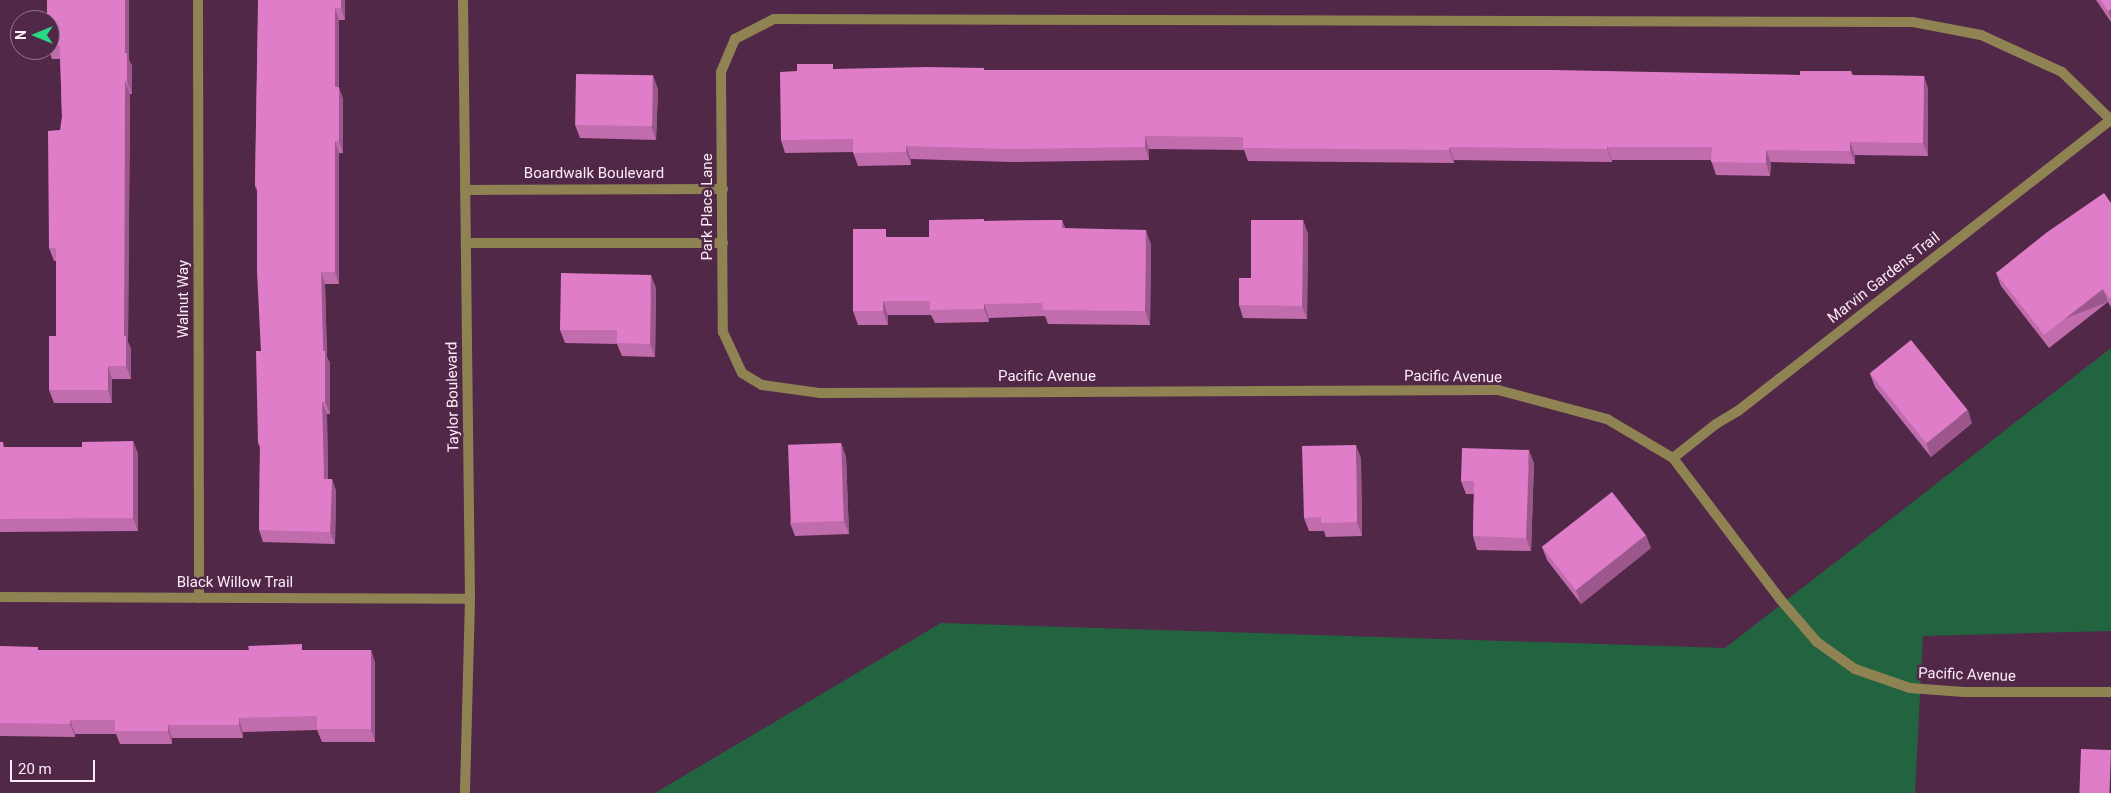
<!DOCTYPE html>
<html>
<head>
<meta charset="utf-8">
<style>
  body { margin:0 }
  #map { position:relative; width:2111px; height:793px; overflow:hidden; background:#512848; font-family:Roboto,sans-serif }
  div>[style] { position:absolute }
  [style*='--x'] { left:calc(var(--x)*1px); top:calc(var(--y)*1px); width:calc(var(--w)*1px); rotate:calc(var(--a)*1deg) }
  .green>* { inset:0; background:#226440 }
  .minor>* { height:10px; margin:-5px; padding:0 5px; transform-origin:5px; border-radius:5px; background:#8f8353 }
  .tertiary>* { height:10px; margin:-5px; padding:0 5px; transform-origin:5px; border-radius:5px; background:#8f8353 }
  .wall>* { inset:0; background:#c06cad }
  .shaded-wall>* { inset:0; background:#9c588d; transform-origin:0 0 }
  .building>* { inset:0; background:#df7dc9; transform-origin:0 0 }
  span { translate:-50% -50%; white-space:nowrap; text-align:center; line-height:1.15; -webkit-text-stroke:5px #512848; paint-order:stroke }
  .street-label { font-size:15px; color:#fcecf7 }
  .north { position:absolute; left:10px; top:10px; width:50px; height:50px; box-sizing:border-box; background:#512848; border:1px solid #95768e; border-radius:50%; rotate:270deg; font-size:14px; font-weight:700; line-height:20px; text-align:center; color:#fcecf7 }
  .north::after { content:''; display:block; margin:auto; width:18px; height:22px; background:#27d885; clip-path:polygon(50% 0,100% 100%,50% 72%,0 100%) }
  .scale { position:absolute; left:10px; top:760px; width:85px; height:22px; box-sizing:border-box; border:2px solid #fcecf7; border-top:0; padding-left:6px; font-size:15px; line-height:18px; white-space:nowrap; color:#fcecf7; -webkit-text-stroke:4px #512848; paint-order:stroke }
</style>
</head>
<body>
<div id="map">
  <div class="green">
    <div style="clip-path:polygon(2111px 348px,2111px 631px,1923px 636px,1915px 793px,655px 793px,941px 623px,1725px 648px)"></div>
  </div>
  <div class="minor">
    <div style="--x:198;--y:0;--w:598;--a:89.9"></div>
    <div style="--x:2111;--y:120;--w:69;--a:-135.6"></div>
    <div style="--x:2062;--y:72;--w:89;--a:-155.4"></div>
    <div style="--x:1981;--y:35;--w:69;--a:-169.2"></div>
    <div style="--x:1913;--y:22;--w:1139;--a:-179.85"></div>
    <div style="--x:774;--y:19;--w:44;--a:152.9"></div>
    <div style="--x:735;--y:39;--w:36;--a:113"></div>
    <div style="--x:721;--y:72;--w:260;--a:89.6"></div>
    <div style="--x:723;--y:332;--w:45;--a:65.1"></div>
    <div style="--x:742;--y:373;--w:23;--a:31"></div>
    <div style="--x:762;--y:385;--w:59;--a:7.9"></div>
    <div style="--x:820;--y:393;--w:678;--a:-0.25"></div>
    <div style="--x:1498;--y:390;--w:113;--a:14.9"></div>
    <div style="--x:1607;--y:419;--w:77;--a:30.6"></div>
    <div style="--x:1673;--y:458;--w:177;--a:52.8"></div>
    <div style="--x:1780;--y:599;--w:57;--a:49.3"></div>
    <div style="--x:1817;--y:642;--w:47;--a:35.4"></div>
    <div style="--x:1855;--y:669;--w:58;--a:19.1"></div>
    <div style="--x:1910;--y:688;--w:54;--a:4.2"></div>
    <div style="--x:1964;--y:692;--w:147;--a:0"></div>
    <div style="--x:465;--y:190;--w:258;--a:-0.2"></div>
    <div style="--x:466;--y:243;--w:257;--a:0"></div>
    <div style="--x:1673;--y:458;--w:55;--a:-38.3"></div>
    <div style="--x:1716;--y:424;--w:26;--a:-31"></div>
    <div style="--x:1738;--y:411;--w:473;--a:-38"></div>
    <div style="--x:0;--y:597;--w:470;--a:0.2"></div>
  </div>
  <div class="tertiary">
    <div style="--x:463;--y:0;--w:599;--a:89.33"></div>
    <div style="--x:470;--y:599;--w:194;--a:91.5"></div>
  </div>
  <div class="wall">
    <div style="clip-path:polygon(129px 0,129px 60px,132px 66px,132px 94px,130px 94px,128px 342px,131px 349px,131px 379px,112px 379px,112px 403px,54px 403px,49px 390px,56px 336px,56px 261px,54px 261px,49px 248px,62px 117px,60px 59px,52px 59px,49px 50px,50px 50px,50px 20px)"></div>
    <div style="clip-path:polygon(345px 0,345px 20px,339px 20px,339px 88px,343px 99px,343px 153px,339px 153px,339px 284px,325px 284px,327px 357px,330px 363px,330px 414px,327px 414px,328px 479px,332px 479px,336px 491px,335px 544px,263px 542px,259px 530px,260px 448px,258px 443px,261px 351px,257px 191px,255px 186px,258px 23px)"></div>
    <div style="clip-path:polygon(2096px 0,2111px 0,2111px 22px)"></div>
    <div style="clip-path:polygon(835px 69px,1800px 75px,1851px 71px,1853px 75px,1924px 76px,1928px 89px,1928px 156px,1855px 155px,1855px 164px,1771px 162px,1770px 176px,1716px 175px,1711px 160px,1612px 160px,1612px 162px,1454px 160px,1454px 163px,1248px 161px,1244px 150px,1149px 149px,1149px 160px,1013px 162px,911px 159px,911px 165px,858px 166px,853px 152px,785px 153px,781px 140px,797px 71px)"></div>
    <div style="clip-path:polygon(658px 89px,656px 140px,580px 138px,575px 125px)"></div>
    <div style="clip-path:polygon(2111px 203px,2111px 307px,2108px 302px,2049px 348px,2001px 286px,1996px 273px)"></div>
    <div style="clip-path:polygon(984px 219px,984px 221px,1062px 220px,1065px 228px,1151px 244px,1150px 325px,1048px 324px,1045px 316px,989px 318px,989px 322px,935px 323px,931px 315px,888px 315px,888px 325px,858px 325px,853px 311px,888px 237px,929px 237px)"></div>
    <div style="clip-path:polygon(1303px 220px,1308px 234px,1307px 319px,1243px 318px,1239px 305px,1251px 278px)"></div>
    <div style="clip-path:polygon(656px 288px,655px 357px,622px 356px,617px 344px,565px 343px,560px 330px)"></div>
    <div style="clip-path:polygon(1870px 374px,1972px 423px,1931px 457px,1875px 387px)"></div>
    <div style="clip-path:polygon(133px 441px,138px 454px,138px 531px,0 532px,0 442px,3px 442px,4px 447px,82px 447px)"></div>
    <div style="clip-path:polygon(841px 443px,846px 457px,849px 534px,795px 536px,790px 523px)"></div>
    <div style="clip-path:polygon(1361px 458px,1362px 536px,1326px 537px,1324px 531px,1309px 531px,1304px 518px)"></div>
    <div style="clip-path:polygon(1534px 463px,1531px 551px,1477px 550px,1473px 536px,1474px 494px,1466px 494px,1461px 481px)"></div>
    <div style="clip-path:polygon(1542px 547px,1651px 548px,1581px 604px,1547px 560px)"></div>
    <div style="clip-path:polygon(0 646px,39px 650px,371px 650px,375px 663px,375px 742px,322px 742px,317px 730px,243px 732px,243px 738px,172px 738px,172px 744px,120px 744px,116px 734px,75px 734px,75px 737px,0 736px)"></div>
  </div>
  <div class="shaded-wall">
    <div style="clip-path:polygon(125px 0,129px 0,129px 60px,132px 66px,132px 94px,127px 81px,125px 53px)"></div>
    <div style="clip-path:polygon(341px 0,345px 0,345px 20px,341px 8px)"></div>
    <div style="clip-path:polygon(335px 8px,339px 20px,339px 88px,343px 99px,343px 153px,339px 141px,335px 87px)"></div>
    <div style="clip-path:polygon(2111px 9px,2111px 19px,2108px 11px)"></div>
    <div style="clip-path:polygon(653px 75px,658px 89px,656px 140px,651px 126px)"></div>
    <div style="clip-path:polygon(1924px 76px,1928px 89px,1928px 156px,1923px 143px)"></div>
    <div style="clip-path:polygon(125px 81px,130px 94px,128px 342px,131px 349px,131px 379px,126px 366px,124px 336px)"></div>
    <div style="clip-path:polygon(1145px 136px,1149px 149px,1149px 160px,1145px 147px)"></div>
    <div style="clip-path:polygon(335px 141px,339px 153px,339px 284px,335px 272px)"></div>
    <div style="clip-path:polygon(1850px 142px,1855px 155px,1855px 164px,1850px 151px)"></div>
    <div style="clip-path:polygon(906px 146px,911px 159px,911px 165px,906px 152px)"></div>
    <div style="clip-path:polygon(1449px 147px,1454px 160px,1454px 163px,1449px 150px)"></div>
    <div style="clip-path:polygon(1607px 147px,1612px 160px,1612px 162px,1607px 149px)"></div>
    <div style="clip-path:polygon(1766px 150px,1771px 162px,1770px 176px,1766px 163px)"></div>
    <div style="clip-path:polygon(1062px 220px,1067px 233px,1062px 228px)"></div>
    <div style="clip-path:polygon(1303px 220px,1308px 234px,1307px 319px,1302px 306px)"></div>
    <div style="clip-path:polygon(1146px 230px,1151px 244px,1150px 325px,1145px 311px)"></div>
    <div style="clip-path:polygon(321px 272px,325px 284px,327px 357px,330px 363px,330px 414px,325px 402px)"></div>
    <div style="clip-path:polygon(651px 275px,656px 288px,655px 357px,650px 344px)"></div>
    <div style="left:2103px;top:289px;width:14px;height:75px;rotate:69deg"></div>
    <div style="clip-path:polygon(883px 301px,888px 315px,888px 325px,883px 311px)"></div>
    <div style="clip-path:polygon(984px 304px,989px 318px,989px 322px,984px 309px)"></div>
    <div style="clip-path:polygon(108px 366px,112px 379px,112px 403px,108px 390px)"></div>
    <div style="clip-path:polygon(322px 402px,327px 414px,328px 491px,324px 479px)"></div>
    <div style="clip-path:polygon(1968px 410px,1972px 423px,1931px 457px,1926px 443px)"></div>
    <div style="clip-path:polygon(133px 441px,138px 454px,138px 531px,133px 518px)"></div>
    <div style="clip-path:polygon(841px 443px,846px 457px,849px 534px,844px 521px)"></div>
    <div style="clip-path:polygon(1356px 445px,1361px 458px,1362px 536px,1357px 522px)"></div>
    <div style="clip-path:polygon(1529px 450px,1534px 463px,1531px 551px,1526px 538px)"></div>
    <div style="clip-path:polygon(332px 479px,336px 491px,335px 544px,330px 532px)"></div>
    <div style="clip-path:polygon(1646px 535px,1651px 548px,1581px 604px,1576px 590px)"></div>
    <div style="clip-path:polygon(371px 650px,375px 663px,375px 742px,371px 729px)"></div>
    <div style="clip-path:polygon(239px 718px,243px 732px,243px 738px,239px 725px)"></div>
    <div style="clip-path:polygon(70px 720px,75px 734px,75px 737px,70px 724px)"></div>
    <div style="clip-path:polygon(168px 725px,172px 738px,172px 744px,168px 731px)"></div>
  </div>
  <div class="building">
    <div style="clip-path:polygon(47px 0,125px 0,125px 53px,127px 53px,127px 81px,125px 81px,124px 336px,126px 336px,126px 366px,108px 366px,108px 390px,49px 390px,49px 336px,56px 336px,56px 248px,49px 248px,48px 131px,60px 130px,62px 117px,60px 46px,50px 46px,50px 20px,47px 20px)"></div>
    <div style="clip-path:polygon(258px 0,341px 0,341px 8px,335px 8px,335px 87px,339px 87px,339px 141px,335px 141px,335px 272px,321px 272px,323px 351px,325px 351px,325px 402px,322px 402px,324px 479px,332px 479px,330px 532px,259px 530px,260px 443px,258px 443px,256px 351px,261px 351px,257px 272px,257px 186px,255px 186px)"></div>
    <div style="clip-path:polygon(2100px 0,2111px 0,2111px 9px,2108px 11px)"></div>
    <div style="clip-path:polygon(797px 64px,833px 64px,833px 69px,927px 67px,984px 68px,984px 70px,1554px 70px,1800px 75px,1800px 71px,1851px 71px,1851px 75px,1924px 76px,1923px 143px,1850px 142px,1850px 151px,1766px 150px,1766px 163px,1711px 162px,1712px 147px,1607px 147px,1607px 149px,1449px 147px,1449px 150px,1243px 148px,1243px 137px,1145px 136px,1145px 147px,1008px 149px,906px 146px,906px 152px,853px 153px,853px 139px,781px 140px,780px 72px,797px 71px)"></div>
    <div style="left:576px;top:74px;width:77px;height:51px;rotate:1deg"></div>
    <div style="clip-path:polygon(2104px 193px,2111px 203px,2111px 298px,2110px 299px,2103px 289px,2044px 335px,1996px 273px,2046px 233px)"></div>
    <div style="clip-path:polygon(984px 219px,984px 221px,1062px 220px,1062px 228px,1146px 230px,1145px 311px,1043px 310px,1042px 303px,984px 304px,984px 309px,930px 310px,930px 301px,883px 301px,883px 311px,853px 311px,853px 229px,886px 229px,886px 237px,929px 237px,929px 220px)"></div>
    <div style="clip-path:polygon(1251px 220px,1303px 220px,1302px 306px,1239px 305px,1239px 278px,1251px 278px)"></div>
    <div style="clip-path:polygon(561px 273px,651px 275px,650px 344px,617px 343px,617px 330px,560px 330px)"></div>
    <div style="left:1911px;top:340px;width:90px;height:53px;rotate:51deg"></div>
    <div style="clip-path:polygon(133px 441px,133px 518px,0 519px,0 442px,3px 442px,3px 447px,82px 447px,82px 442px)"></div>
    <div style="left:841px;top:443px;width:78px;height:53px;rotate:88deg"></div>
    <div style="clip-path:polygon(1356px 445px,1357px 522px,1321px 523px,1321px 517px,1304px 518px,1302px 446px)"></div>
    <div style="clip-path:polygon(1462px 448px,1529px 450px,1526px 538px,1473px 536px,1474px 481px,1461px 481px)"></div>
    <div style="left:1612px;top:492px;width:55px;height:89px;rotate:52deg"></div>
    <div style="clip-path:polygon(302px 644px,302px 650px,371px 650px,371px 729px,317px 729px,317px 716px,239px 718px,239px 725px,168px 725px,168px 731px,115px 731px,115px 720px,70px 720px,70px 724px,0 723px,0 646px,38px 647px,38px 650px,249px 650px,248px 646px)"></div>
    <div style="left:2081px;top:749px;width:30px;height:44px;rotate:2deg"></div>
  </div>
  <div class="street-label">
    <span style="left:594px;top:174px">Boardwalk Boulevard</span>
    <span style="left:708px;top:207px;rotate:-90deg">Park Place Lane</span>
    <span style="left:1884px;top:278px;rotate:-38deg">Marvin Gardens Trail</span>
    <span style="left:184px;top:299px;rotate:-90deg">Walnut Way</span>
    <span style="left:1047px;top:377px">Pacific Avenue</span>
    <span style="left:1453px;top:377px;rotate:1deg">Pacific Avenue</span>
    <span style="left:453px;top:397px;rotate:-91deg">Taylor Boulevard</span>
    <span style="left:235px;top:583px">Black Willow Trail</span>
    <span style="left:1967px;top:675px;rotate:2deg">Pacific Avenue</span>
  </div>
  <div class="north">N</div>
  <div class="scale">20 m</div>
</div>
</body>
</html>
